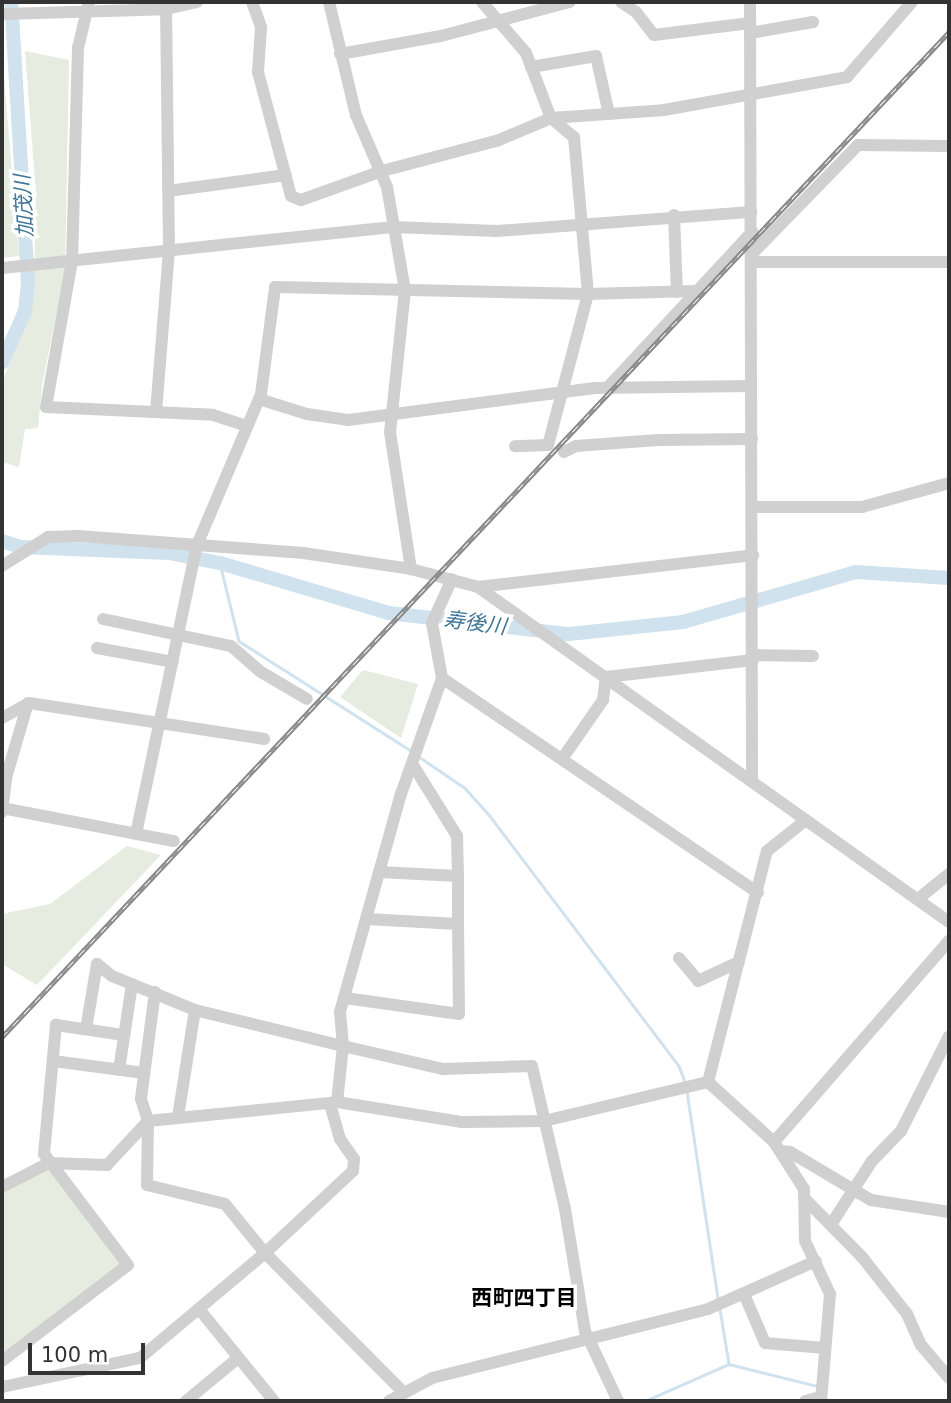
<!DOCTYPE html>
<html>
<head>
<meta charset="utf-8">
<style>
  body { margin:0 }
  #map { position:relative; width:951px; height:1403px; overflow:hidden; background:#fff; font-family:"DejaVu Sans","Noto Sans JP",sans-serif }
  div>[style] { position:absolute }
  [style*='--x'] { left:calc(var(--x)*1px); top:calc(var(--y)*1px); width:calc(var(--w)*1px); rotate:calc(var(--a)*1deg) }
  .green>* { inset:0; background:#e6ecdf }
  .stream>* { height:2.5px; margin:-1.25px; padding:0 1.25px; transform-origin:1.25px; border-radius:1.25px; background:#cfe2ee }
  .river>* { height:14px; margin:-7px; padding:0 7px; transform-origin:7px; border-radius:7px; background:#cfe2ee }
  .minor>* { height:12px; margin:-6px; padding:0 6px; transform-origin:6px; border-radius:6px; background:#d0d0d0 }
  .rail>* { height:5px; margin-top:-2.5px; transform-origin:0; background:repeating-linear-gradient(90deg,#fff 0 8px,#888 0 16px); box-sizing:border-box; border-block:2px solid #888 }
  span { translate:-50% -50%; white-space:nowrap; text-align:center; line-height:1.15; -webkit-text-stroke:7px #fff; paint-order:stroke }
  .water-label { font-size:21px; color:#3f7597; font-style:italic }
  .neighbourhood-label { font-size:21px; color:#000; font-weight:700 }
  .frame { position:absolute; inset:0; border:4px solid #333; pointer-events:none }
  .scale { position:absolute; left:28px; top:1343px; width:117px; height:32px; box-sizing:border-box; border:4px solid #333; border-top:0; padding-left:9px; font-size:21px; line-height:24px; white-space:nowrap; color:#333; -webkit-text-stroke:5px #fff; paint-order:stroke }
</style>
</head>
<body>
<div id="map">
  <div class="green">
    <div style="clip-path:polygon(25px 51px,69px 60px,65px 272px,42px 385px,38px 428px,25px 429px,19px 467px,2px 462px,2px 382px,22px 333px,34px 279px,36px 194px)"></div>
    <div style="clip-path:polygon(2px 53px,19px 256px,2px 258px)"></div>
    <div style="clip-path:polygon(363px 670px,418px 684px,401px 738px,340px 697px)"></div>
    <div style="clip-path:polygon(127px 846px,161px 855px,37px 985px,2px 964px,2px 914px,50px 904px)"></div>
    <div style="clip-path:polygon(49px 1163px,128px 1265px,2px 1361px,2px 1187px)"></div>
  </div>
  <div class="stream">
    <div style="--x:220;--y:563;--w:80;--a:76.3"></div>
    <div style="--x:239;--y:641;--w:206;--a:32.5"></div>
    <div style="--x:418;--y:756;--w:57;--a:34.2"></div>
    <div style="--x:465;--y:788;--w:38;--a:48"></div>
    <div style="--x:490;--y:816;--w:313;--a:52.9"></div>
    <div style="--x:679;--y:1066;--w:19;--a:69"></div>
    <div style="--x:687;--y:1091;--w:210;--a:81.5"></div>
    <div style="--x:720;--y:1309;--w:56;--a:80.7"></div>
    <div style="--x:645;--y:1401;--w:92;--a:-23.8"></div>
    <div style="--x:729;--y:1364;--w:91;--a:14"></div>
  </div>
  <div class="river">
    <div style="--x:2;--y:363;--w:57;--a:-66.1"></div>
    <div style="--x:25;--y:311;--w:27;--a:-84"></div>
    <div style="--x:28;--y:284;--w:283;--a:-93.4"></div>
    <div style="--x:2;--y:541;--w:20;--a:18"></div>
    <div style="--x:21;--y:547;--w:148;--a:2.3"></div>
    <div style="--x:169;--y:553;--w:52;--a:11.1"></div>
    <div style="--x:220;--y:563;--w:176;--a:16.5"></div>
    <div style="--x:389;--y:613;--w:181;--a:6.7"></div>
    <div style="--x:569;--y:634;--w:115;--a:-6"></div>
    <div style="--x:683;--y:622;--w:180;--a:-16.1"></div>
    <div style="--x:856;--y:572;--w:93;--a:3.7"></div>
  </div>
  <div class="minor">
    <div style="--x:89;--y:2;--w:47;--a:103.4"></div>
    <div style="--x:78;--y:48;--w:213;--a:91.6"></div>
    <div style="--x:72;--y:261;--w:148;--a:100.1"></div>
    <div style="--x:46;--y:407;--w:167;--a:2.7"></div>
    <div style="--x:213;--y:415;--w:36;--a:18"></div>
    <div style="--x:252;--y:2;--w:27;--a:70"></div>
    <div style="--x:261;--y:27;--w:45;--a:93.8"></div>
    <div style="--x:258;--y:72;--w:128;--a:75.1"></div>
    <div style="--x:291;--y:196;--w:11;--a:22"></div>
    <div style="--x:301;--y:200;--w:86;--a:-19.7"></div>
    <div style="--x:382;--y:171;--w:121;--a:-14.8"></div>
    <div style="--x:499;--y:140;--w:56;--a:-22.9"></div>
    <div style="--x:551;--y:118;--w:113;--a:-4"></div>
    <div style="--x:664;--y:110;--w:186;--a:-10.2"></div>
    <div style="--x:847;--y:77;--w:99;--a:-49.1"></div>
    <div style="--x:329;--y:2;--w:116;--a:76.6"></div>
    <div style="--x:356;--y:115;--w:78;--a:66.7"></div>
    <div style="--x:387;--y:187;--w:105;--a:80.1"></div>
    <div style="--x:405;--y:290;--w:143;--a:96"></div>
    <div style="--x:390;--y:432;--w:139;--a:81.3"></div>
    <div style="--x:482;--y:2;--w:67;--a:49.2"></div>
    <div style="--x:526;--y:53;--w:70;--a:69"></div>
    <div style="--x:551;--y:118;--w:30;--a:40"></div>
    <div style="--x:574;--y:137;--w:158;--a:84.9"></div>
    <div style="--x:588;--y:294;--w:156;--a:104.8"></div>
    <div style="--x:548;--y:445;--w:33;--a:178"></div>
    <div style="--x:621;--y:2;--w:18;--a:34"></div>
    <div style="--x:636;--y:12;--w:29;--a:52"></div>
    <div style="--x:654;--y:35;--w:97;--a:-7.1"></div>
    <div style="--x:750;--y:2;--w:778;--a:89.85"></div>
    <div style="--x:2;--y:14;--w:164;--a:-1.7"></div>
    <div style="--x:166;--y:9;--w:32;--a:-13"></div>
    <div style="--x:750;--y:33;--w:64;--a:-9.9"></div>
    <div style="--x:340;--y:54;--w:103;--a:-10.1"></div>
    <div style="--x:441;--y:36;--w:133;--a:-14.8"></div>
    <div style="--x:531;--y:67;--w:66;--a:-9.6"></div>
    <div style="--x:596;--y:56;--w:59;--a:77.4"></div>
    <div style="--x:168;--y:191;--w:119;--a:-7.7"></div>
    <div style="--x:674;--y:215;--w:77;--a:87.8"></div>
    <div style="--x:752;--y:254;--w:152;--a:-45.8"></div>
    <div style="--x:858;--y:145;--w:91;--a:0.6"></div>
    <div style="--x:752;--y:262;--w:197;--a:0"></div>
    <div style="--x:2;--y:268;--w:393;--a:-6"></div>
    <div style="--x:393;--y:227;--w:104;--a:2.2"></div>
    <div style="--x:497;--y:231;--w:255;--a:-4.3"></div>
    <div style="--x:608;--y:387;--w:212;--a:-47.1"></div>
    <div style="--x:259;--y:399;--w:50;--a:17.4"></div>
    <div style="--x:307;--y:414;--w:41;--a:8.3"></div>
    <div style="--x:348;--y:420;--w:249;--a:-7.4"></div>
    <div style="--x:595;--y:388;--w:156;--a:-0.7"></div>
    <div style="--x:156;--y:412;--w:163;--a:-85.4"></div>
    <div style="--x:169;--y:250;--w:248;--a:-90.7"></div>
    <div style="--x:564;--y:452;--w:13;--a:-27"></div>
    <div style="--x:576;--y:446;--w:82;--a:-4.2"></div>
    <div style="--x:658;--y:440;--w:94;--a:-0.6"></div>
    <div style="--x:753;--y:507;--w:109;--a:0"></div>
    <div style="--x:862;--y:507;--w:90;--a:-15.4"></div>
    <div style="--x:2;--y:566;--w:54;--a:-32.2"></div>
    <div style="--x:48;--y:537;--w:30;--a:-2"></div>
    <div style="--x:78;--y:536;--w:226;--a:4.3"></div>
    <div style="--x:303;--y:553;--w:109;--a:8.4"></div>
    <div style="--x:411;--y:569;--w:69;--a:15"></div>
    <div style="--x:478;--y:587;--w:578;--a:35.42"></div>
    <div style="--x:478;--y:587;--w:277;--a:-6.6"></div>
    <div style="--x:103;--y:619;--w:131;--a:11.9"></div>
    <div style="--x:231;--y:646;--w:40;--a:41"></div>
    <div style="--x:261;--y:672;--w:53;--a:30.4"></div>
    <div style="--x:97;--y:648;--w:77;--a:10.4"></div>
    <div style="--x:753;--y:655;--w:60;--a:1"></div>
    <div style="--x:442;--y:678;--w:382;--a:34.2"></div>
    <div style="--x:2;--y:718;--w:31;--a:-29"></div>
    <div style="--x:29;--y:703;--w:238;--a:8.7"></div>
    <div style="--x:562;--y:759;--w:72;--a:-55.2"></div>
    <div style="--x:603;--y:700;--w:23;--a:-83"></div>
    <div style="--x:606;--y:677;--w:148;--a:-6.6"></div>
    <div style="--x:2;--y:808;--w:175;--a:10.9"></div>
    <div style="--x:2;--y:812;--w:34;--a:-83"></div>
    <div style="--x:6;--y:778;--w:78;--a:-73.7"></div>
    <div style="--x:136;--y:834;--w:295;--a:-78.1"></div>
    <div style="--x:197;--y:545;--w:164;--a:-67"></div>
    <div style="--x:261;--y:394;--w:108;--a:-82.5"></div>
    <div style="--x:275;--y:287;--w:313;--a:1.3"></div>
    <div style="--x:588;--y:294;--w:107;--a:-1.6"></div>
    <div style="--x:379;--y:872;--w:79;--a:2.9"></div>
    <div style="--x:458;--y:876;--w:40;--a:-91.4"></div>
    <div style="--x:457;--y:836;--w:84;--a:-121.8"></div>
    <div style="--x:918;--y:899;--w:40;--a:-39"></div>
    <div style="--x:458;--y:924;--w:48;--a:-90"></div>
    <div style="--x:679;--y:958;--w:30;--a:50"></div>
    <div style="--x:698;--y:981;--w:45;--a:-24.9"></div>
    <div style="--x:155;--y:992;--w:108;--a:97.5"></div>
    <div style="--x:141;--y:1099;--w:23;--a:72"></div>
    <div style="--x:148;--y:1121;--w:64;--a:90.9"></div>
    <div style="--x:147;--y:1185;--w:80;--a:13.7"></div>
    <div style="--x:225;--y:1204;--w:63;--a:50.8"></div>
    <div style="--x:265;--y:1253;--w:196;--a:45.2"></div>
    <div style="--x:345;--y:998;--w:115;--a:8"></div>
    <div style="--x:459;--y:1014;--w:90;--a:-90.6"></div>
    <div style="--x:458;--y:924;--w:92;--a:-176.9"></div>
    <div style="--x:86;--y:1029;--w:66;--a:-80.4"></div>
    <div style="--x:97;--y:964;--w:19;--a:39"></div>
    <div style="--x:112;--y:976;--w:90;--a:22.3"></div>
    <div style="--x:195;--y:1010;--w:152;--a:13.7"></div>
    <div style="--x:343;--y:1046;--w:103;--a:13"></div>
    <div style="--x:443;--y:1069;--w:89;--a:-1.9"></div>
    <div style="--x:532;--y:1066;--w:147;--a:77"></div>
    <div style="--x:565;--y:1209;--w:124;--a:80.7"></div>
    <div style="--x:585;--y:1331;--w:77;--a:64.8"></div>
    <div style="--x:53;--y:1061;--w:92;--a:7.5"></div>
    <div style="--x:119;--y:1070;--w:87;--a:-81.4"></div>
    <div style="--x:708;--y:1082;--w:89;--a:42.3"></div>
    <div style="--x:774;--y:1142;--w:56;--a:57.4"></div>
    <div style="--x:804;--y:1189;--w:52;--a:88.9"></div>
    <div style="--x:805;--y:1241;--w:59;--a:64.7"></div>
    <div style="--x:830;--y:1294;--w:107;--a:94.8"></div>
    <div style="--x:337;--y:1102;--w:56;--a:-83.9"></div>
    <div style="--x:343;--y:1046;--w:34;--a:-95"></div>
    <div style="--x:340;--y:1012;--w:226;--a:-74.4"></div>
    <div style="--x:401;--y:794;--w:123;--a:-70.5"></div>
    <div style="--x:442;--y:678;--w:56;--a:-100.3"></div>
    <div style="--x:432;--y:623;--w:48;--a:-65.6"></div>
    <div style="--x:178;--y:1117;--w:108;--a:-81"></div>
    <div style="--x:774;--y:1142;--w:267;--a:-49"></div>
    <div style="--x:780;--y:1151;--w:10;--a:6"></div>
    <div style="--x:790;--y:1152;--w:94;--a:30.7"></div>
    <div style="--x:871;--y:1200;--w:79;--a:8.7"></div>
    <div style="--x:2;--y:1187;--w:53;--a:-27.1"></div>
    <div style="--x:49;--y:1163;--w:58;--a:2"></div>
    <div style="--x:107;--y:1165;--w:60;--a:-47"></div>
    <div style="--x:148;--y:1121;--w:190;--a:-5.7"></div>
    <div style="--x:337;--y:1102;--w:127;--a:9.1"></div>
    <div style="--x:462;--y:1122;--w:82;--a:-0.7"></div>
    <div style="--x:544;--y:1121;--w:169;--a:-13.4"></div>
    <div style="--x:708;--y:1082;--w:238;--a:-75.7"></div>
    <div style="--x:767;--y:851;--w:50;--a:-38.5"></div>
    <div style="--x:805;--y:1199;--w:81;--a:45.5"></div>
    <div style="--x:862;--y:1257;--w:73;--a:51.7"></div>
    <div style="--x:907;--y:1314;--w:34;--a:66"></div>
    <div style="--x:921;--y:1345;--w:43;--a:49.7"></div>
    <div style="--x:832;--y:1223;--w:74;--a:-57.2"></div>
    <div style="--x:872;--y:1161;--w:42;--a:-46"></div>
    <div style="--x:901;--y:1131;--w:106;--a:-63.2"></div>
    <div style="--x:744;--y:1294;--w:53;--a:66.8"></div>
    <div style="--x:765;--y:1343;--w:60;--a:4.8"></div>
    <div style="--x:199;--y:1309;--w:119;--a:50.8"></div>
    <div style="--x:2;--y:1361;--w:158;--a:-37.3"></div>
    <div style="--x:128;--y:1265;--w:139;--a:-127.1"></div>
    <div style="--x:44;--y:1154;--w:130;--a:-84.7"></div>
    <div style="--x:56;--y:1025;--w:69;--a:8.4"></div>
    <div style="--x:2;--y:1387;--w:141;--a:-11.9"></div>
    <div style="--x:140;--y:1358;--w:163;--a:-40"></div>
    <div style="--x:265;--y:1253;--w:120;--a:-43"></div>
    <div style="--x:353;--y:1171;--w:12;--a:-85"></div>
    <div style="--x:354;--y:1159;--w:24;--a:-125"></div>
    <div style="--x:340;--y:1139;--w:37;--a:-106"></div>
    <div style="--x:186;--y:1401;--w:67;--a:-39.6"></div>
    <div style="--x:389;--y:1401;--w:49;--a:-28.1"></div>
    <div style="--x:432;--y:1378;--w:284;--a:-14"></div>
    <div style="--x:708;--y:1309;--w:118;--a:-24"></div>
    <div style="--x:805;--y:1401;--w:16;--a:-14"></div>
  </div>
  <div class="rail">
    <div style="--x:2;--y:1037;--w:1381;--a:-46.7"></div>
  </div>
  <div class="water-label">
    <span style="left:24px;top:206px;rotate:-93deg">加茂川</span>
    <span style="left:475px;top:623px;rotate:7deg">寿後川</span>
  </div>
  <div class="neighbourhood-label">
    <span style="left:524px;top:1298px">西町四丁目</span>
  </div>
  <div class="frame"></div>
  <div class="scale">100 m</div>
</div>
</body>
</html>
